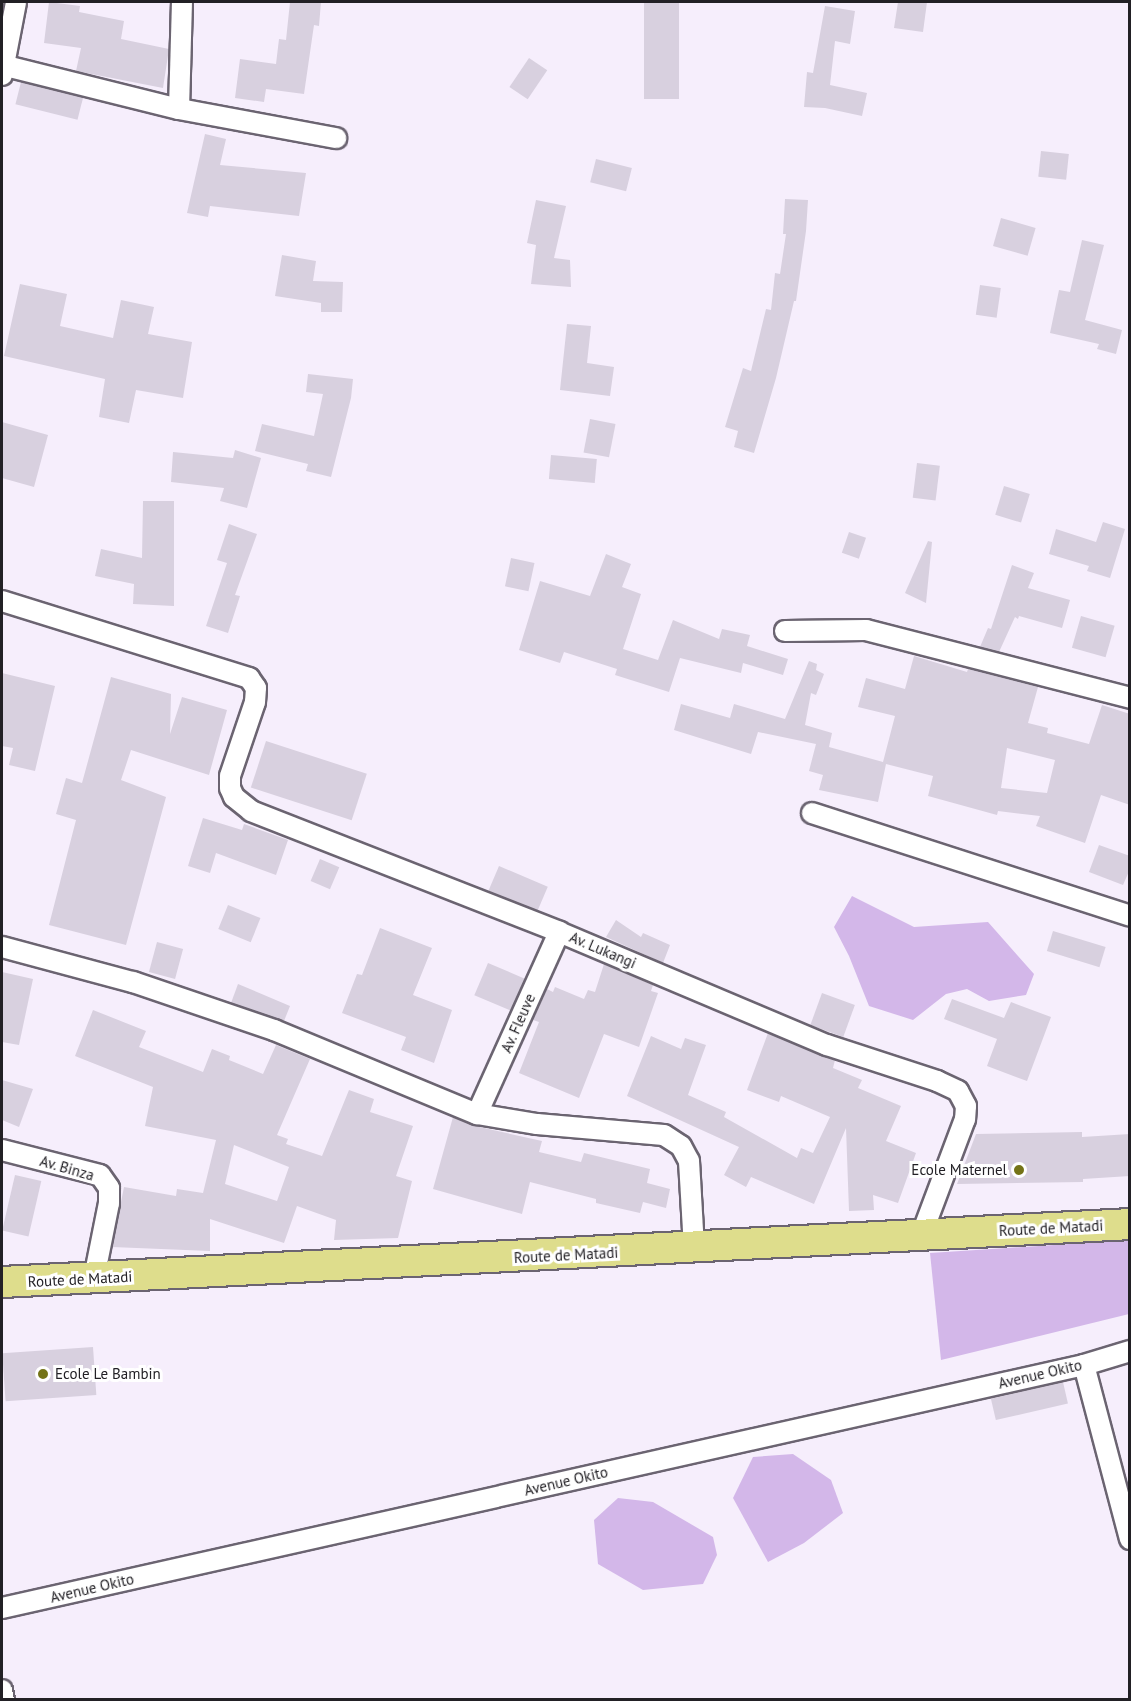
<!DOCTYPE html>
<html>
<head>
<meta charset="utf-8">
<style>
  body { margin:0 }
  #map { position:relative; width:1131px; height:1701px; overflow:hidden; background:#f6eefc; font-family:"PT Sans",sans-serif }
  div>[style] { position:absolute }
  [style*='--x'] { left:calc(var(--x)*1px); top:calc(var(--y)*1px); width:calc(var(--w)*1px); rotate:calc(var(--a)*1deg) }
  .green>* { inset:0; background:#d3b7e9 }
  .building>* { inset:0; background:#d8d0df; transform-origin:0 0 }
  .roads { filter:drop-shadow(2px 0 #6b6471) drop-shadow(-2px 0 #6b6471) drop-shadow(0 2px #6b6471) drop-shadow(0 -2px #6b6471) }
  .minor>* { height:20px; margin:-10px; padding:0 10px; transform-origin:10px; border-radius:10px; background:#fff }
  .primary>* { height:30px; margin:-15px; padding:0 15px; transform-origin:15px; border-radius:15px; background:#dedd8c }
  .dots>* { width:16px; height:16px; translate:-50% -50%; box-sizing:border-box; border:3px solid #fff; border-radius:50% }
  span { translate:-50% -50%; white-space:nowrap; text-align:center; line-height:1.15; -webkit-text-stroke:6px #fff; paint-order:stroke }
  .street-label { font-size:15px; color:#222025 }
  .poi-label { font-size:15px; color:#222025 }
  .right { translate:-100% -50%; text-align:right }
  .left { translate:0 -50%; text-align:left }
  .frame { position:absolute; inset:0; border:3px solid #222025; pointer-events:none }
</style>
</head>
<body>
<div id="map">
  <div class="green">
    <div style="clip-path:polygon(852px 896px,914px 927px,988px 922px,1034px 974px,1026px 995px,989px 1001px,967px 989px,946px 994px,913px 1020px,869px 1006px,849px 956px,834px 927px)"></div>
    <div style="clip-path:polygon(1129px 1240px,1129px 1314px,941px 1360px,930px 1253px)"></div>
    <div style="clip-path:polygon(793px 1454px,831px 1480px,843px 1513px,804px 1543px,768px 1562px,733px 1498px,753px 1457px)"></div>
    <div style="clip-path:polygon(618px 1498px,653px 1502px,713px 1537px,717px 1555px,703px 1584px,643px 1590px,598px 1564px,594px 1520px)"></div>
  </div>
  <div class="building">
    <div style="clip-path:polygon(49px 2px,80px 6px,79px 12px,124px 21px,121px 39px,169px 49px,163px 88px,76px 71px,81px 48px,44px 43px)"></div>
    <div style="clip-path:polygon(290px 2px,321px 2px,319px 26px,314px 25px,304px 94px,266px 89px,264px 102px,235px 98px,240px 59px,276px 64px,279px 39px,286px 40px)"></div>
    <div style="left:644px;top:2px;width:35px;height:97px"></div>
    <div style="clip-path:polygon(898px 2px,927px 2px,923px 32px,894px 28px)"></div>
    <div style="clip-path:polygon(825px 6px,855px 11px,850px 44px,835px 41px,830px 85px,867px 93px,862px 116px,825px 108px,804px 107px,807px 72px,813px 73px)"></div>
    <div style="left:529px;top:58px;width:22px;height:35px;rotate:34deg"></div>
    <div style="left:21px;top:82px;width:64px;height:23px;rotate:14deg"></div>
    <div style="clip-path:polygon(205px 134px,226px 139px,220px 165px,306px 173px,299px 216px,210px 206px,208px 217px,187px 213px)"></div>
    <div style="left:1041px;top:151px;width:28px;height:26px;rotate:6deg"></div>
    <div style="left:596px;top:159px;width:37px;height:24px;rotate:14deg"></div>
    <div style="clip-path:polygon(785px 199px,808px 200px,806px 231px,796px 301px,794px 301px,776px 378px,754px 453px,734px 447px,738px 431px,725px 427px,743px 368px,751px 371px,766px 309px,771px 310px,775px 273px,780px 274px,786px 234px,783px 234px)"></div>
    <div style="clip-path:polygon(536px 200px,566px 206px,554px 258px,570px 260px,571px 287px,531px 284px,536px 245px,527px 243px)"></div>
    <div style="left:1001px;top:218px;width:36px;height:29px;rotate:16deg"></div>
    <div style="clip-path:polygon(1082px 240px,1104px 245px,1085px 320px,1122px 330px,1116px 354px,1097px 349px,1099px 344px,1050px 333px,1059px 290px,1070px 292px)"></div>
    <div style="clip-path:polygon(282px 255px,316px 261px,313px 281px,343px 282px,342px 312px,321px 312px,321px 303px,275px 296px)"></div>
    <div style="clip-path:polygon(20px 284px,67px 294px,60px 326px,113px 338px,121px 300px,154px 307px,148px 334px,192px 342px,183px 398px,136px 390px,129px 423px,99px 417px,105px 379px,4px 356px)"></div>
    <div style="left:980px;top:285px;width:21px;height:30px;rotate:8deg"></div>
    <div style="clip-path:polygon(567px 324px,591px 326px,587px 363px,614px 367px,610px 396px,560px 390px)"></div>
    <div style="clip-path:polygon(308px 374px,353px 379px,351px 398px,331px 477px,306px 471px,308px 464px,255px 451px,262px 424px,314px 436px,323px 394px,306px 392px)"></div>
    <div style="left:590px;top:419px;width:26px;height:34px;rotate:11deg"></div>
    <div style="clip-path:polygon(2px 422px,48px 435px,34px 487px,2px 478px)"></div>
    <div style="clip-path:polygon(235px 450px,261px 458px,247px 508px,220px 501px,224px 488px,171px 482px,173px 452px,233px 458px)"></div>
    <div style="left:551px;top:455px;width:46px;height:24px;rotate:5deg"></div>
    <div style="left:917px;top:463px;width:23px;height:35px;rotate:7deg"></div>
    <div style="left:1004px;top:486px;width:27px;height:30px;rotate:17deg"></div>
    <div style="clip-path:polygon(143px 501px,174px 501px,174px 606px,133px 604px,134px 584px,95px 576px,101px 549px,142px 558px)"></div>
    <div style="clip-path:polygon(1103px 522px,1125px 529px,1110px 578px,1087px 571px,1089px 566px,1049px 554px,1056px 529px,1096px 542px)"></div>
    <div style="clip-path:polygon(229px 524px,257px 534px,235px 595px,240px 596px,228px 633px,206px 626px,227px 563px,217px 560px)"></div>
    <div style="left:849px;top:532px;width:18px;height:22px;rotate:19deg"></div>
    <div style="clip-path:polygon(928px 541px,932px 542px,926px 603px,905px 593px)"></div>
    <div style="clip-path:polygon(606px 554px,631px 564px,622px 587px,641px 594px,623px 649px,658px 660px,673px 620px,719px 639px,722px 629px,750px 635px,747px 646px,788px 659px,783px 675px,743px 663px,741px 673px,680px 658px,669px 692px,615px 675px,617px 669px,564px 652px,560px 663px,519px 650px,540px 581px,590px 596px)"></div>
    <div style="left:511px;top:558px;width:24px;height:29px;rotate:12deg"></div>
    <div style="clip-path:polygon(1012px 565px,1034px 573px,1028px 588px,1070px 600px,1062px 628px,1019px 616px,1018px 619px,1015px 617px,999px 652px,980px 647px,988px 628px,991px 629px)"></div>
    <div style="left:1081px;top:616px;width:35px;height:33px;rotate:16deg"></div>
    <div style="clip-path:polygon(evenodd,914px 656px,967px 672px,968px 669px,1038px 687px,1028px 723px,1048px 728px,1047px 733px,1089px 744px,1102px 705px,1130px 714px,1130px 805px,1101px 795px,1085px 843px,1036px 826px,1040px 816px,998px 811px,997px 815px,928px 796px,933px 776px,886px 764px,878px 802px,819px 790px,823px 775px,809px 771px,816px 744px,758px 732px,751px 754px,674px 730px,681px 704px,730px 718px,734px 704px,785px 719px,809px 661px,817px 664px,816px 670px,824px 674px,816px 695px,811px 693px,805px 725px,832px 733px,829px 747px,883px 762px,895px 716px,858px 707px,866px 678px,905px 689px,914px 656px,1007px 748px,1055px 760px,1047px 793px,1001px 788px,1007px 748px)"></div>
    <div style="clip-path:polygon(2px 673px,55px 686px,35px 771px,9px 765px,13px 748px,2px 746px)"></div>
    <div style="clip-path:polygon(111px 677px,171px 694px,170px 734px,182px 697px,227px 710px,209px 775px,131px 750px,121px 780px,166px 797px,126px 945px,49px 925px,76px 820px,56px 814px,66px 778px,82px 783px)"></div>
    <div style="left:266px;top:741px;width:106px;height:49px;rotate:18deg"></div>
    <div style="clip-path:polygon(203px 818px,242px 830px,244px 824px,288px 840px,276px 875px,216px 853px,210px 873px,188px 866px)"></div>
    <div style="clip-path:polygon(1099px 845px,1130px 856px,1130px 869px,1123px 885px,1089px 872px)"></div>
    <div style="left:320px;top:859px;width:21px;height:24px;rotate:23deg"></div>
    <div style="left:499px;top:866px;width:53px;height:27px;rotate:23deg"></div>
    <div style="left:228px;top:905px;width:35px;height:26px;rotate:22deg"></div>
    <div style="clip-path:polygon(616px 920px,641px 937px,643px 933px,670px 945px,663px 963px,606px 937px)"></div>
    <div style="clip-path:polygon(380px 928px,432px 948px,413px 995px,452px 1010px,434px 1063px,401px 1050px,406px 1037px,342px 1013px,357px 974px,362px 975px)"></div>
    <div style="left:1053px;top:931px;width:55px;height:21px;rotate:17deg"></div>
    <div style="left:157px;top:942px;width:27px;height:31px;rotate:15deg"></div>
    <div style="left:488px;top:963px;width:40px;height:35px;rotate:23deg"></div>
    <div style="clip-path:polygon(604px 964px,653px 985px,651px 991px,658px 993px,639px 1047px,604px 1034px,579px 1098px,519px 1073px,539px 1022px,533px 1020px,547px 989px,553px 992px,555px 987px,584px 999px,588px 990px,595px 992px)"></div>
    <div style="clip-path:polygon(2px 972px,33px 979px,19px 1045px,2px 1042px)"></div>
    <div style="clip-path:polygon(238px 984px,290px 1006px,284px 1021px,231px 1003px)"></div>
    <div style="left:822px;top:993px;width:35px;height:34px;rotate:20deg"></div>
    <div style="clip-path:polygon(952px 999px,1004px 1018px,1011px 1002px,1051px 1017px,1027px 1081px,987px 1066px,997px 1039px,944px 1019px)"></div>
    <div style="clip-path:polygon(evenodd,93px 1010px,146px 1031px,139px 1047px,203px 1072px,212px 1049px,230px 1056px,229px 1060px,263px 1074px,276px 1045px,310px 1059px,277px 1135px,288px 1139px,286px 1144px,322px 1156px,349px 1090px,374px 1099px,370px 1112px,413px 1126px,396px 1176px,412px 1181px,398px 1238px,334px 1240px,336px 1220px,297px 1206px,284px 1243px,210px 1219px,210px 1251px,112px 1247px,124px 1187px,176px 1196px,177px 1189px,203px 1193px,216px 1140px,145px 1126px,153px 1087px,75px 1056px,93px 1010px,234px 1145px,289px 1167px,277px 1201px,225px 1184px,234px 1145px)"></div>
    <div style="clip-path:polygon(768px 1033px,835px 1060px,833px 1068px,862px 1080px,858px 1088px,901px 1106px,886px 1141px,916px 1153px,898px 1203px,873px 1195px,874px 1210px,849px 1211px,846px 1128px,814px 1204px,751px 1177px,746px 1187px,724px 1175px,739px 1147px,627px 1096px,651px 1036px,681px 1049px,685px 1038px,706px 1045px,688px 1095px,726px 1112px,724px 1117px,797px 1158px,801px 1148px,813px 1153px,830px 1117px,781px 1096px,779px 1102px,747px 1090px)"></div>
    <div style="clip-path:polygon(2px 1080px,33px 1089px,19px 1127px,2px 1120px)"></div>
    <div style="clip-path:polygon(453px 1117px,475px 1126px,542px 1141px,539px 1152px,581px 1162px,584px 1153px,650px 1169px,647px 1183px,670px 1189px,666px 1208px,643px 1202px,640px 1213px,596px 1203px,596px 1199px,530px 1182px,522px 1214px,433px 1189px)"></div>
    <div style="clip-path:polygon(1082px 1132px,1082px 1137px,1130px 1134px,1130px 1176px,1083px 1179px,1083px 1182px,957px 1184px,976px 1134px)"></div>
    <div style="left:15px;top:1175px;width:27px;height:57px;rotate:13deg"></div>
    <div style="left:93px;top:1347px;width:48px;height:91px;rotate:86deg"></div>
    <div style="left:1063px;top:1382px;width:22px;height:74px;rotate:77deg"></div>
  </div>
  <div class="roads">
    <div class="minor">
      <div style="--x:2;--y:65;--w:182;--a:14"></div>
      <div style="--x:179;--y:109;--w:160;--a:10.5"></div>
      <div style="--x:2;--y:75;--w:74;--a:-79.1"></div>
      <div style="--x:179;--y:109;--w:107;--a:-88.4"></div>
      <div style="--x:2;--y:601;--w:259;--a:17.3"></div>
      <div style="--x:249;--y:678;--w:12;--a:55"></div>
      <div style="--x:256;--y:688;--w:14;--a:94"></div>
      <div style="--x:255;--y:702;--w:78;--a:108.7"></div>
      <div style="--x:230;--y:776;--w:12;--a:90"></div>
      <div style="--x:230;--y:788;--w:10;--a:66"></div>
      <div style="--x:234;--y:797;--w:22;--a:39"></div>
      <div style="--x:251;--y:811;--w:331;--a:21.4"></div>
      <div style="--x:559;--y:932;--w:291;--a:22.9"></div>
      <div style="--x:827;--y:1045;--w:116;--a:18.1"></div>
      <div style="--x:937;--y:1081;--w:23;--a:25"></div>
      <div style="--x:958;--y:1091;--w:17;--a:62"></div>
      <div style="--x:966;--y:1106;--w:13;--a:94"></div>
      <div style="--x:965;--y:1119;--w:125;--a:110.6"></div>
      <div style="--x:785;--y:631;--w:81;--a:-0.7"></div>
      <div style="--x:866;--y:630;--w:273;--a:14.4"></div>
      <div style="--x:812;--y:813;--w:334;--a:17.9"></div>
      <div style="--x:2;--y:947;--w:136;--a:15"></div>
      <div style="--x:133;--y:982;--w:149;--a:18.8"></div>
      <div style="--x:274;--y:1030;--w:220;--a:22.5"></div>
      <div style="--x:477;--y:1114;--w:61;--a:9.5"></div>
      <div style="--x:537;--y:1124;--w:127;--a:5"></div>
      <div style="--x:664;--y:1135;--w:20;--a:33"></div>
      <div style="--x:681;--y:1146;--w:17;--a:62"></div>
      <div style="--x:689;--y:1161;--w:87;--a:86.7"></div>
      <div style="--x:477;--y:1114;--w:200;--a:-65.7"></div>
      <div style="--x:2;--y:1150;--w:101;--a:14.3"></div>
      <div style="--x:100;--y:1175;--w:16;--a:55"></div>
      <div style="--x:109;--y:1188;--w:15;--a:90"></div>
      <div style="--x:109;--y:1203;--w:76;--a:101.3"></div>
      <div style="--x:1084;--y:1365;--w:180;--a:75.2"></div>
      <div style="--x:2;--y:1608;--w:1109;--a:-12.66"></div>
      <div style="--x:1084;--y:1365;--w:48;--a:-16.9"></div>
      <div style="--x:2;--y:1690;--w:10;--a:79"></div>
    </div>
    <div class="primary">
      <div style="--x:2;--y:1282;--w:1129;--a:-2.94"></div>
    </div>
  </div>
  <div class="dots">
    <div style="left:1019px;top:1170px;background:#747317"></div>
    <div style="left:43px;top:1374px;background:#747317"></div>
  </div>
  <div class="street-label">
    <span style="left:603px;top:950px;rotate:23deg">Av. Lukangi</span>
    <span style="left:518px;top:1023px;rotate:-66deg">Av. Fleuve</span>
    <span style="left:67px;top:1168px;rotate:16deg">Av. Binza</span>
    <span style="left:1051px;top:1228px;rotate:-3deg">Route de Matadi</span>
    <span style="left:566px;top:1255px;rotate:-3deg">Route de Matadi</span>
    <span style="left:80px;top:1279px;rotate:-3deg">Route de Matadi</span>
    <span style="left:1040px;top:1374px;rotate:-13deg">Avenue Okito</span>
    <span style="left:566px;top:1481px;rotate:-13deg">Avenue Okito</span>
    <span style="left:92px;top:1588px;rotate:-13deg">Avenue Okito</span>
  </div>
  <div class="poi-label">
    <span class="right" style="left:1007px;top:1170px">Ecole Maternel</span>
    <span class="left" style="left:55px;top:1374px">Ecole Le Bambin</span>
  </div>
  <div class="frame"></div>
</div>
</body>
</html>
